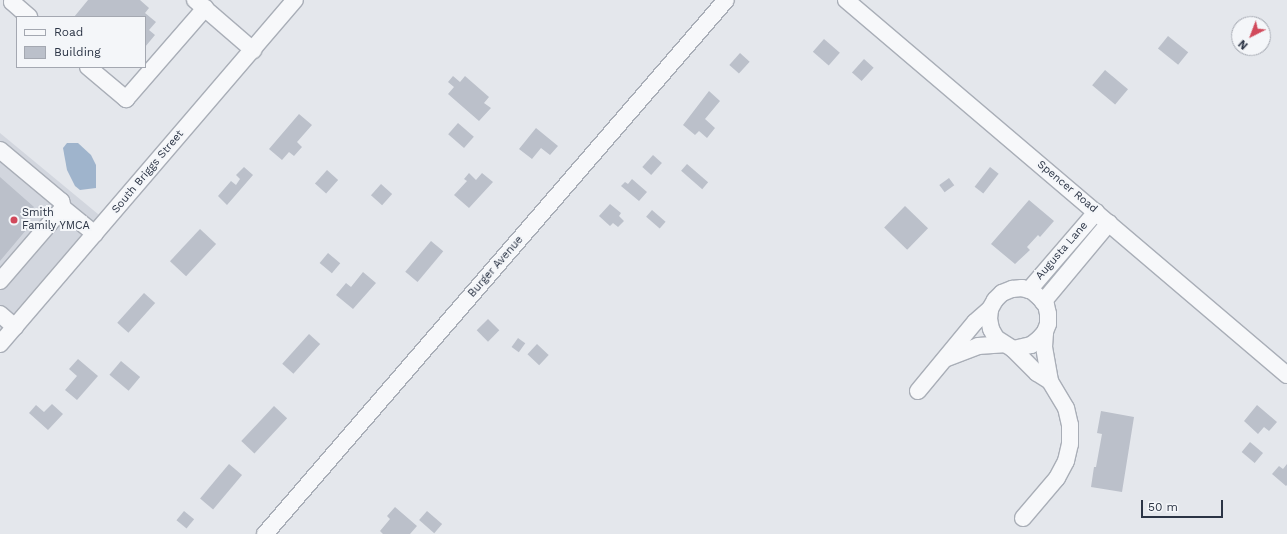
<!DOCTYPE html>
<html>
<head>
<meta charset="utf-8">
<style>
  body { margin:0 }
  #map { position:relative; width:1287px; height:534px; overflow:hidden; background:#e4e7ec; font-family:"Work Sans",sans-serif }
  div>[style] { position:absolute }
  [style*='--x'] { left:calc(var(--x)*1px); top:calc(var(--y)*1px); width:calc(var(--w)*1px); rotate:calc(var(--a)*1deg) }
  .built>* { inset:0; background:#d2d6de }
  .water>* { inset:0; background:#9fb4cc }
  .building>* { inset:0; background:#bbc0ca; transform-origin:0 0 }
  .roads { filter:drop-shadow(1px 0 #a9aeb7) drop-shadow(-1px 0 #a9aeb7) drop-shadow(0 1px #a9aeb7) drop-shadow(0 -1px #a9aeb7) }
  .minor>* { height:16px; margin:-8px; padding:0 8px; transform-origin:8px; border-radius:8px; background:#f7f8fa }
  .dots>* { width:11px; height:11px; translate:-50% -50%; box-sizing:border-box; border:2px solid #f4f6f9; border-radius:50% }
  span { translate:-50% -50%; white-space:nowrap; text-align:center; line-height:1.15; -webkit-text-stroke:4px #f4f6f9; paint-order:stroke }
  .street-label { font-size:11px; color:#2b3445 }
  .poi-label { font-size:11px; color:#2b3445 }
  .left { translate:0 -50%; text-align:left }
  .legend { position:absolute; left:16px; top:16px; width:130px; height:52px; box-sizing:border-box; background:#f4f6f9; border:1px solid #a4a8b1; margin:0; padding:5px 7px; list-style:none; font-size:12px; color:#2b3445 }
  .legend li { display:flex; align-items:center; gap:8px; height:20px }
  .legend b { width:20px; border:1px solid #a4a8b1 }
  .north { position:absolute; left:1231px; top:16px; width:40px; height:40px; box-sizing:border-box; background:#f4f6f9; border:1px solid #a4a8b1; border-radius:50%; rotate:222deg; font-size:11px; font-weight:700; line-height:16px; text-align:center; color:#2b3445 }
  .north::after { content:''; display:block; margin:auto; width:14px; height:18px; background:#d1495b; clip-path:polygon(50% 0,100% 100%,50% 72%,0 100%) }
  .scale { position:absolute; left:1141px; top:500px; width:82px; height:18px; box-sizing:border-box; border:2px solid #2b3445; border-top:0; padding-left:5px; font-size:12px; line-height:14px; white-space:nowrap; color:#2b3445; -webkit-text-stroke:3px #f4f6f9; paint-order:stroke }
</style>
</head>
<body>
<div id="map">
  <div class="built">
    <div style="clip-path:polygon(0 133px,104px 219px,0 340px)"></div>
  </div>
  <div class="water">
    <div style="clip-path:polygon(67px 143px,78px 143px,91px 155px,96px 165px,96px 188px,80px 190px,75px 186px,67px 170px,63px 148px)"></div>
  </div>
  <div class="building">
    <div style="clip-path:polygon(88px 0,140px 0,149px 8px,145px 13px,156px 22px,149px 30px,155px 35px,145px 47px,145px 17px,74px 17px)"></div>
    <div style="left:1168px;top:36px;width:26px;height:16px;rotate:39deg"></div>
    <div style="left:824px;top:39px;width:21px;height:17px;rotate:41deg"></div>
    <div style="left:740px;top:53px;width:13px;height:16px;rotate:42deg"></div>
    <div style="left:864px;top:59px;width:13px;height:18px;rotate:42deg"></div>
    <div style="left:1105px;top:70px;width:30px;height:20px;rotate:40deg"></div>
    <div style="clip-path:polygon(453px 76px,460px 82px,465px 76px,489px 97px,484px 103px,491px 108px,479px 121px,448px 94px,454px 87px,448px 82px)"></div>
    <div style="clip-path:polygon(709px 91px,720px 101px,705px 119px,715px 128px,707px 138px,699px 131px,695px 135px,683px 125px)"></div>
    <div style="clip-path:polygon(299px 114px,312px 125px,297px 142px,302px 147px,294px 156px,289px 152px,282px 160px,269px 149px)"></div>
    <div style="left:458px;top:123px;width:21px;height:15px;rotate:41deg"></div>
    <div style="clip-path:polygon(536px 128px,558px 146px,550px 155px,541px 148px,532px 159px,519px 149px)"></div>
    <div style="left:653px;top:155px;width:12px;height:16px;rotate:42deg"></div>
    <div style="left:687px;top:164px;width:28px;height:9px;rotate:41deg"></div>
    <div style="clip-path:polygon(244px 167px,253px 175px,227px 205px,218px 196px,231px 181px,236px 185px,240px 179px,236px 175px)"></div>
    <div style="left:990px;top:167px;width:11px;height:25px;rotate:38deg"></div>
    <div style="left:327px;top:170px;width:15px;height:18px;rotate:42deg"></div>
    <div style="clip-path:polygon(469px 173px,476px 180px,482px 173px,493px 182px,469px 208px,454px 195px,467px 181px,464px 179px)"></div>
    <div style="clip-path:polygon(0 177px,34px 207px,25px 218px,32px 223px,0 261px)"></div>
    <div style="left:949px;top:178px;width:9px;height:12px;rotate:54deg"></div>
    <div style="clip-path:polygon(632px 179px,647px 192px,639px 201px,621px 186px,625px 182px,628px 184px)"></div>
    <div style="left:381px;top:184px;width:15px;height:15px;rotate:42deg"></div>
    <div style="clip-path:polygon(1029px 200px,1054px 221px,1040px 237px,1038px 235px,1027px 247px,1030px 250px,1015px 264px,991px 244px)"></div>
    <div style="clip-path:polygon(610px 204px,621px 213px,619px 216px,624px 221px,618px 227px,613px 223px,610px 226px,599px 216px)"></div>
    <div style="left:905px;top:206px;width:32px;height:30px;rotate:44deg"></div>
    <div style="left:652px;top:210px;width:18px;height:9px;rotate:41deg"></div>
    <div style="left:200px;top:229px;width:22px;height:44px;rotate:43deg"></div>
    <div style="left:431px;top:241px;width:16px;height:40px;rotate:40deg"></div>
    <div style="left:328px;top:253px;width:16px;height:13px;rotate:40deg"></div>
    <div style="clip-path:polygon(363px 272px,376px 283px,353px 309px,336px 295px,346px 283px,351px 287px)"></div>
    <div style="left:144px;top:293px;width:15px;height:40px;rotate:42deg"></div>
    <div style="left:488px;top:319px;width:16px;height:16px;rotate:45deg"></div>
    <div style="left:309px;top:334px;width:15px;height:40px;rotate:42deg"></div>
    <div style="left:518px;top:338px;width:9px;height:11px;rotate:36deg"></div>
    <div style="left:537px;top:344px;width:16px;height:14px;rotate:43deg"></div>
    <div style="clip-path:polygon(78px 359px,98px 376px,77px 400px,65px 390px,77px 376px,69px 369px)"></div>
    <div style="left:121px;top:361px;width:25px;height:18px;rotate:40deg"></div>
    <div style="clip-path:polygon(52px 404px,63px 414px,48px 430px,29px 413px,36px 405px,44px 412px)"></div>
    <div style="clip-path:polygon(1257px 405px,1277px 422px,1269px 431px,1264px 427px,1258px 434px,1244px 421px)"></div>
    <div style="left:274px;top:406px;width:18px;height:48px;rotate:43deg"></div>
    <div style="clip-path:polygon(1101px 411px,1134px 417px,1122px 492px,1091px 487px,1094px 467px,1096px 467px,1102px 434px,1097px 433px)"></div>
    <div style="left:1250px;top:442px;width:17px;height:13px;rotate:40deg"></div>
    <div style="left:229px;top:464px;width:17px;height:45px;rotate:40deg"></div>
    <div style="clip-path:polygon(1287px 464px,1287px 485px,1286px 486px,1272px 474px,1279px 466px,1283px 469px)"></div>
    <div style="clip-path:polygon(395px 507px,417px 526px,410px 534px,383px 534px,380px 531px,390px 519px,387px 516px)"></div>
    <div style="left:184px;top:511px;width:13px;height:12px;rotate:39deg"></div>
    <div style="left:427px;top:511px;width:20px;height:12px;rotate:41deg"></div>
  </div>
  <div class="roads">
    <div class="minor">
      <div style="--x:13;--y:0;--w:2;--a:117"></div>
      <div style="--x:12;--y:2;--w:23;--a:41"></div>
      <div style="--x:195;--y:0;--w:77;--a:40.8"></div>
      <div style="--x:846;--y:0;--w:579;--a:40.38"></div>
      <div style="--x:88;--y:67;--w:50;--a:40.1"></div>
      <div style="--x:126;--y:99;--w:121;--a:-49"></div>
      <div style="--x:0;--y:150;--w:80;--a:39.9"></div>
      <div style="--x:61;--y:201;--w:7;--a:74"></div>
      <div style="--x:63;--y:208;--w:41;--a:39.1"></div>
      <div style="--x:0;--y:281;--w:96;--a:-49.2"></div>
      <div style="--x:1022;--y:288;--w:10;--a:17"></div>
      <div style="--x:1032;--y:291;--w:11;--a:41"></div>
      <div style="--x:1040;--y:298;--w:9;--a:49"></div>
      <div style="--x:1046;--y:305;--w:9;--a:77"></div>
      <div style="--x:1048;--y:314;--w:10;--a:90"></div>
      <div style="--x:1048;--y:324;--w:9;--a:111"></div>
      <div style="--x:1045;--y:332;--w:9;--a:131"></div>
      <div style="--x:1039;--y:339;--w:10;--a:143"></div>
      <div style="--x:1031;--y:345;--w:18;--a:167"></div>
      <div style="--x:1013;--y:349;--w:20;--a:-147"></div>
      <div style="--x:996;--y:338;--w:10;--a:-119"></div>
      <div style="--x:991;--y:329;--w:10;--a:-101"></div>
      <div style="--x:989;--y:319;--w:10;--a:-84"></div>
      <div style="--x:990;--y:309;--w:10;--a:-61"></div>
      <div style="--x:995;--y:300;--w:10;--a:-45"></div>
      <div style="--x:1002;--y:293;--w:11;--a:-22"></div>
      <div style="--x:1012;--y:289;--w:10;--a:-6"></div>
      <div style="--x:1029;--y:290;--w:103;--a:-49.3"></div>
      <div style="--x:1043;--y:302;--w:103;--a:-50.1"></div>
      <div style="--x:0;--y:314;--w:20;--a:41"></div>
      <div style="--x:0;--y:344;--w:453;--a:-49.4"></div>
      <div style="--x:1013;--y:349;--w:34;--a:45"></div>
      <div style="--x:1037;--y:373;--w:15;--a:32"></div>
      <div style="--x:947;--y:358;--w:33;--a:-21"></div>
      <div style="--x:978;--y:346;--w:26;--a:-4"></div>
      <div style="--x:918;--y:391;--w:89;--a:-50.4"></div>
      <div style="--x:975;--y:322;--w:20;--a:-41"></div>
      <div style="--x:1023;--y:518;--w:52;--a:-49.6"></div>
      <div style="--x:1057;--y:478;--w:19;--a:-62"></div>
      <div style="--x:1066;--y:461;--w:17;--a:-77"></div>
      <div style="--x:1070;--y:444;--w:19;--a:-90"></div>
      <div style="--x:1070;--y:425;--w:17;--a:-103"></div>
      <div style="--x:1066;--y:408;--w:31;--a:-121"></div>
      <div style="--x:1050;--y:381;--w:35;--a:-100"></div>
      <div style="--x:1044;--y:347;--w:15;--a:-86"></div>
      <div style="--x:265;--y:534;--w:705;--a:-49.2"></div>
    </div>
  </div>
  <div class="dots">
    <div style="left:14px;top:220px;background:#d1495b"></div>
  </div>
  <div class="street-label">
    <span style="left:148px;top:172px;rotate:-50deg">South Briggs Street</span>
    <span style="left:1067px;top:187px;rotate:40deg">Spencer Road</span>
    <span style="left:1062px;top:251px;rotate:-49deg">Augusta Lane</span>
    <span style="left:496px;top:267px;rotate:-49deg">Burger Avenue</span>
  </div>
  <div class="poi-label">
    <span class="left" style="left:22px;top:220px">Smith<br>Family YMCA</span>
  </div>
  <ul class="legend">
  <li><b style="height:5px;background:#f7f8fa"></b>Road</li>
  <li><b style="height:11px;background:#bbc0ca"></b>Building</li>
  </ul>
  <div class="north">N</div>
  <div class="scale">50 m</div>
</div>
</body>
</html>
